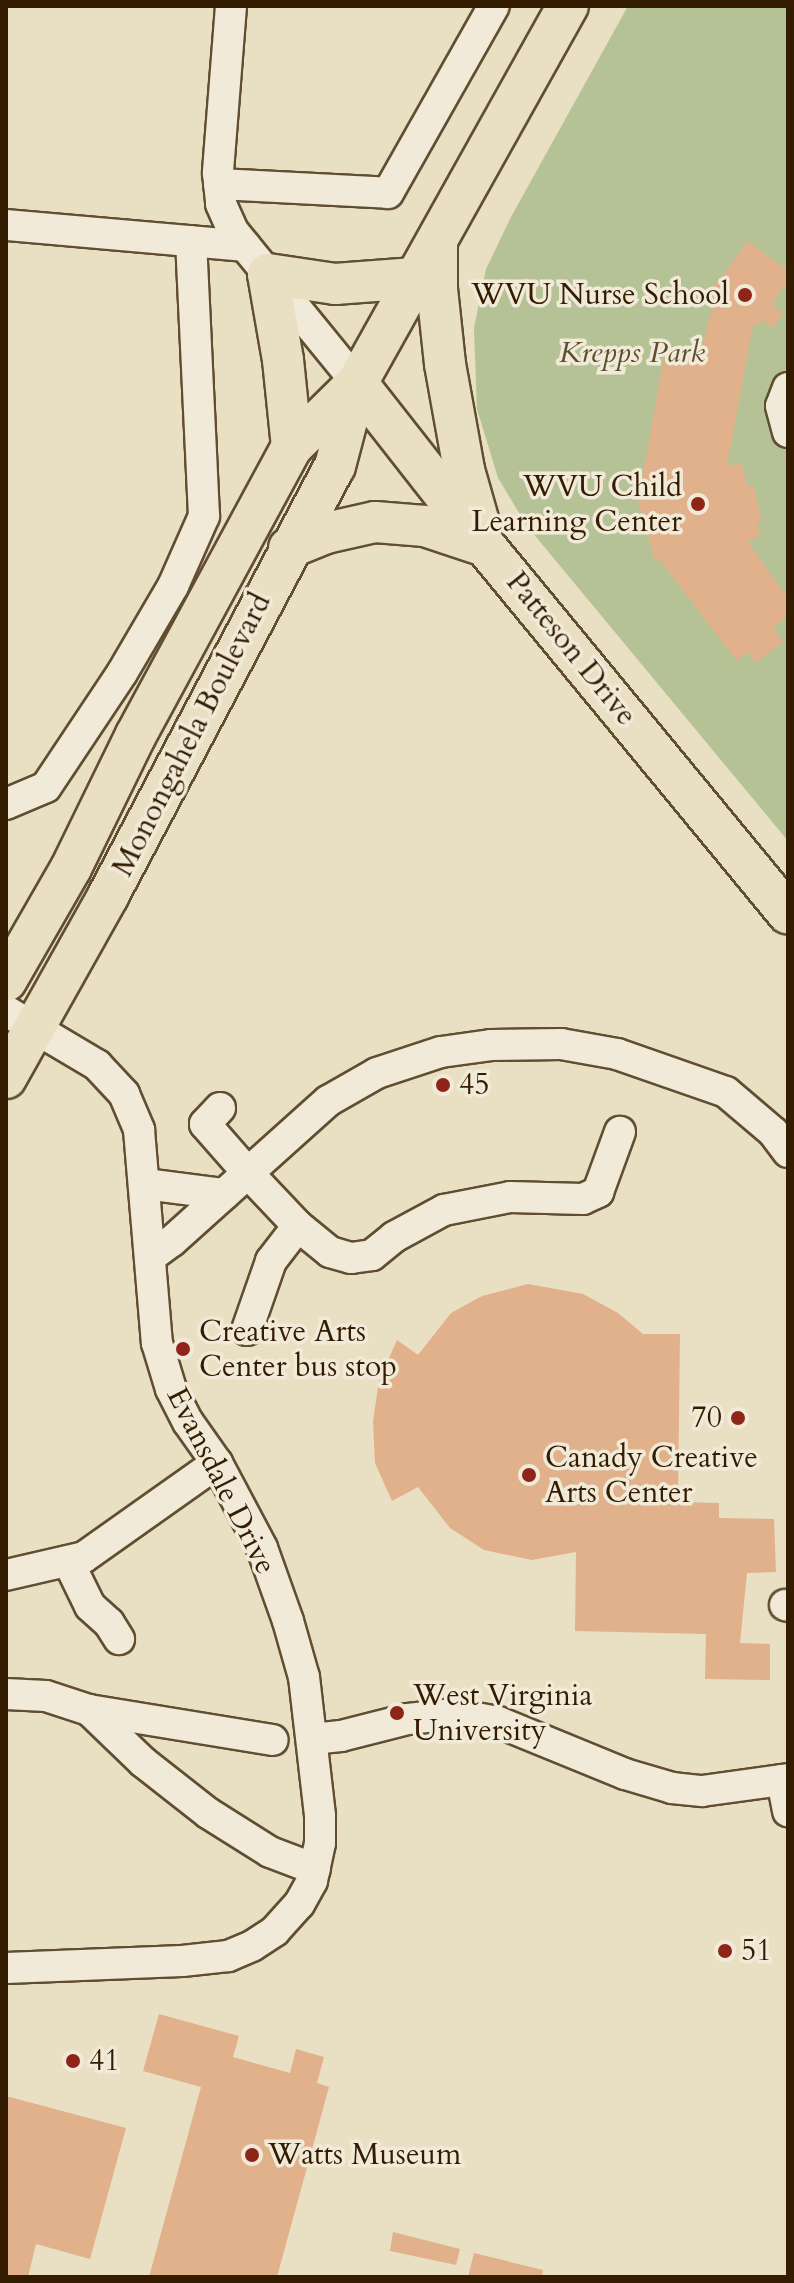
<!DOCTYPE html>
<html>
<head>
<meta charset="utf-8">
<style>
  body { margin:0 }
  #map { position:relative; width:794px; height:2283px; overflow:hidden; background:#e9dfc3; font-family:Cardo,serif }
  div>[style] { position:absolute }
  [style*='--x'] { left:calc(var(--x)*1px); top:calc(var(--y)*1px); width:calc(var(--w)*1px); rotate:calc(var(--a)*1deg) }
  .green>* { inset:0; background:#b5c295 }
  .building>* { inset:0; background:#e1b18b }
  .roads { filter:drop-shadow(2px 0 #614d31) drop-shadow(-2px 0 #614d31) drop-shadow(0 2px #614d31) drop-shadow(0 -2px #614d31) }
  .minor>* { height:30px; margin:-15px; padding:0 15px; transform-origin:15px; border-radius:15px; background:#f1ead8 }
  .major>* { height:40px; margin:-20px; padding:0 20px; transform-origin:20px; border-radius:20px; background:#e9dfc3 }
  .dots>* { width:22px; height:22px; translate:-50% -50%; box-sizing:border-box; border:4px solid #f1ead8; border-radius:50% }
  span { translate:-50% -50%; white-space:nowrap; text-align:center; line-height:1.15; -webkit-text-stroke:7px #f1ead8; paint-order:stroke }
  .poi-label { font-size:30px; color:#341c00 }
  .right { translate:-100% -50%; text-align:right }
  .left { translate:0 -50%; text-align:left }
  .park-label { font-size:30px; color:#5b4e2d; font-style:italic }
  .street-label { font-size:30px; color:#341c00 }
  .frame { position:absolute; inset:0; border:8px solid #341c00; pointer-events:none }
</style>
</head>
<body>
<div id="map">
  <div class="green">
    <div style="clip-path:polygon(628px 6px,788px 6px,788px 841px,527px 526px,498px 478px,477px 409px,474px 328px,486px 269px,511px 217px)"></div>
  </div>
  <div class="building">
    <div style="clip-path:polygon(748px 241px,788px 271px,788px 280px,772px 304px,783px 313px,773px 328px,761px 320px,758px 326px,753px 324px,727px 466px,741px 463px,748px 487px,753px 485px,762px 521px,757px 522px,760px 536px,747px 541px,788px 598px,788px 614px,773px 628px,783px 642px,756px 663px,747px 652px,737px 661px,659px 559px,655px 561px,634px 487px,641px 485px,664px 357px,683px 361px,685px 352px,700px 354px,715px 298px,710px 293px)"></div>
    <div style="clip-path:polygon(528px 1284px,583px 1294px,618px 1313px,643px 1334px,680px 1334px,678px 1502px,719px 1503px,719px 1518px,774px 1519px,776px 1572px,747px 1573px,740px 1643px,770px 1644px,770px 1680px,705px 1679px,706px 1634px,575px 1631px,576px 1552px,532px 1560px,484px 1550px,450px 1528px,418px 1487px,392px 1501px,375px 1463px,373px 1421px,379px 1381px,397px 1340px,418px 1355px,451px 1313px,482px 1296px)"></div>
    <div style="clip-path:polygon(159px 2014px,239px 2036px,233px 2057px,290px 2073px,296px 2049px,324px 2057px,317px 2083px,329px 2087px,277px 2277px,149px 2277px,201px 2087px,143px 2071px)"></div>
    <div style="clip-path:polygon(6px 2096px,126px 2128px,90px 2259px,36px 2244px,28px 2277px,6px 2277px)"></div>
    <div style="clip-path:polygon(393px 2232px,460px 2249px,456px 2265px,390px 2251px)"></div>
    <div style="clip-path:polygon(474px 2253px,543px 2270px,542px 2277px,468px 2277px)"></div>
  </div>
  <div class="roads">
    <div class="minor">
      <div style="--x:231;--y:6;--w:168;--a:94.5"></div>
      <div style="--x:218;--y:173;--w:31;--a:84"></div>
      <div style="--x:221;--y:204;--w:30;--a:66"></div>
      <div style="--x:233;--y:231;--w:196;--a:50.8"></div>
      <div style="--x:219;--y:184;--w:169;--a:3"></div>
      <div style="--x:388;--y:193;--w:215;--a:-60.5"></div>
      <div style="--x:6;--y:225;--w:240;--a:5"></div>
      <div style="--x:788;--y:388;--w:19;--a:111"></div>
      <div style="--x:781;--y:406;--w:27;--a:75"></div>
      <div style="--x:6;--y:804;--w:43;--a:-23"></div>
      <div style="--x:46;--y:787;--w:137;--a:-56.3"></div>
      <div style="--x:122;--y:673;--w:101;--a:-59.6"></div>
      <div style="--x:173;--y:586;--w:77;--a:-66.1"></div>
      <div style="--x:204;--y:516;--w:275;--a:-92.7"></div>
      <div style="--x:6;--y:1011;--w:106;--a:30.7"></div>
      <div style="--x:97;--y:1065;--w:40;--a:47"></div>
      <div style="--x:124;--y:1094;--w:39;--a:67"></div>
      <div style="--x:139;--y:1130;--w:214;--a:85.2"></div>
      <div style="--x:157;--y:1343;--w:48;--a:73.1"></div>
      <div style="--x:171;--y:1389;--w:37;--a:63"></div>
      <div style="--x:188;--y:1422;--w:50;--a:54.7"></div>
      <div style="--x:217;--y:1463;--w:96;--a:62.1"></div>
      <div style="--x:262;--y:1548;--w:77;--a:70.4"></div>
      <div style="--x:288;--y:1621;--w:58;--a:74.1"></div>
      <div style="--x:304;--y:1677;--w:140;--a:83.4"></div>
      <div style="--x:320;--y:1816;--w:27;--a:90"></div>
      <div style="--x:320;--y:1843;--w:39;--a:102"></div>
      <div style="--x:312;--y:1881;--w:26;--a:119"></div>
      <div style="--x:299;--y:1904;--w:36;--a:132"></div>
      <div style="--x:275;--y:1931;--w:27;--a:147"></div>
      <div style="--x:252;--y:1946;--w:26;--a:157"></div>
      <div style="--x:228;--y:1956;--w:46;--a:173.8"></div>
      <div style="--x:182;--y:1961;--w:176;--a:177.7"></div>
      <div style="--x:220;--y:1108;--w:22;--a:133"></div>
      <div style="--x:205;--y:1124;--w:64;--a:48.8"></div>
      <div style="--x:247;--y:1172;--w:74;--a:46.6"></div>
      <div style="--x:298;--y:1226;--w:41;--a:39.1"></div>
      <div style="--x:330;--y:1252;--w:22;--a:16"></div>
      <div style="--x:351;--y:1258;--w:21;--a:-8"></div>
      <div style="--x:372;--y:1255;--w:28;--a:-39"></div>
      <div style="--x:394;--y:1237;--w:57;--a:-28.4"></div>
      <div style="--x:444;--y:1210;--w:67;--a:-11.1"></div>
      <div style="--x:510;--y:1197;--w:73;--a:1.6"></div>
      <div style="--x:583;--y:1199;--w:17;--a:-25"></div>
      <div style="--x:598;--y:1192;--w:64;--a:-69.9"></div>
      <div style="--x:145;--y:1184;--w:80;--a:7.2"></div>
      <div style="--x:150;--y:1257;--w:27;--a:-36"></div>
      <div style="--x:172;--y:1241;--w:210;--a:-41.9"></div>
      <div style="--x:328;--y:1101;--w:56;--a:-29.7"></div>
      <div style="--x:377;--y:1073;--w:67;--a:-18.2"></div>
      <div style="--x:441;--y:1052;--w:50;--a:-8"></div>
      <div style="--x:491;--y:1045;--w:70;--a:-0.8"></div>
      <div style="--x:561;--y:1044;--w:57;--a:10.1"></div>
      <div style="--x:617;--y:1054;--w:115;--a:19.2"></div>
      <div style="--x:726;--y:1092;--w:62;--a:40.4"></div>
      <div style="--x:773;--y:1132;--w:25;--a:53"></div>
      <div style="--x:247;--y:1330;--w:73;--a:-70.8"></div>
      <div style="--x:271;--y:1261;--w:44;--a:-52.4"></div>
      <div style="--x:68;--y:1561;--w:50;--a:63.9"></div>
      <div style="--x:90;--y:1606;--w:25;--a:42"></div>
      <div style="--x:109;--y:1623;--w:19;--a:58"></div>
      <div style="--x:6;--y:1575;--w:80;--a:-13"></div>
      <div style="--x:84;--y:1557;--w:163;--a:-35.3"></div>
      <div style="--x:785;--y:1605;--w:3;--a:18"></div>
      <div style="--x:6;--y:1694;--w:40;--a:2.9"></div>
      <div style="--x:46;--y:1696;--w:45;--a:18"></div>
      <div style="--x:89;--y:1710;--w:75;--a:43.9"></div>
      <div style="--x:143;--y:1762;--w:83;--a:38.1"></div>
      <div style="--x:208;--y:1813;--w:73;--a:32.2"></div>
      <div style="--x:270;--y:1852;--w:48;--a:20.7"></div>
      <div style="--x:89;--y:1710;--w:186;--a:9.3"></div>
      <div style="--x:312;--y:1739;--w:29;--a:-6"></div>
      <div style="--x:341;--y:1736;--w:69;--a:-14.2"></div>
      <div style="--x:408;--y:1719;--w:46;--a:-6.2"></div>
      <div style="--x:454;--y:1714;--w:45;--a:10.3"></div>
      <div style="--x:498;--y:1722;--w:137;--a:22.3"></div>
      <div style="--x:625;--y:1774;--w:49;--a:16.6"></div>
      <div style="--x:672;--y:1788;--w:30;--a:6"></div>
      <div style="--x:702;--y:1791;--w:87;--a:-7.9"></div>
      <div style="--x:782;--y:1780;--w:32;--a:79"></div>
    </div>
    <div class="major">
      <div style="--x:437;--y:243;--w:46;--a:90"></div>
      <div style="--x:437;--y:289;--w:75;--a:83.9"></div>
      <div style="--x:445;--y:364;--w:108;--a:79.8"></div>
      <div style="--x:464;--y:470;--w:58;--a:74.1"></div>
      <div style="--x:357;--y:383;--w:207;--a:51.9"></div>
      <div style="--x:485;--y:546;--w:476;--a:50.5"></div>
      <div style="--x:292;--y:447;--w:87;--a:-95.9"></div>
      <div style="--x:283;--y:360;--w:87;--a:-99.9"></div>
      <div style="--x:268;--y:274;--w:68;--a:8.5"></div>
      <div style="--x:335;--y:284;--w:80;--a:-4.3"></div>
      <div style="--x:289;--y:548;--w:40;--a:-22"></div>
      <div style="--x:326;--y:533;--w:50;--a:-12.7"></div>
      <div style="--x:375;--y:522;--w:50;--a:4.6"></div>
      <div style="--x:425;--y:526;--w:63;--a:18.4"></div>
      <div style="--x:6;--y:981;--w:130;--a:-60.1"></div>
      <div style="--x:71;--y:868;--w:148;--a:-64"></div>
      <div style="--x:136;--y:735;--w:328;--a:-61.6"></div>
      <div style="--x:292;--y:447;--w:91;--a:-44.6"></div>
      <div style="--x:6;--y:1078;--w:209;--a:-60.7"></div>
      <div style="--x:108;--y:896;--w:486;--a:-62.2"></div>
      <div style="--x:335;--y:466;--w:86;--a:-75.2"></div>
      <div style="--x:357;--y:383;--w:432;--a:-60.8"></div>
    </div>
  </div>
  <div class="dots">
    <div style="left:745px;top:295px;background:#8f2418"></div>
    <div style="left:698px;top:504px;background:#8f2418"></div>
    <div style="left:443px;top:1085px;background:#8f2418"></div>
    <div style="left:183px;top:1349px;background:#8f2418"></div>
    <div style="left:738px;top:1418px;background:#8f2418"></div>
    <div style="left:529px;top:1475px;background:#8f2418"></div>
    <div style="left:397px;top:1713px;background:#8f2418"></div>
    <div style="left:725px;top:1951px;background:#8f2418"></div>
    <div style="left:73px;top:2061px;background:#8f2418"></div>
    <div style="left:252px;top:2155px;background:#8f2418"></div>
  </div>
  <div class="poi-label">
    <span class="right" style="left:729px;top:295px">WVU Nurse School</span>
    <span class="right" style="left:682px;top:504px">WVU Child<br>Learning Center</span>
    <span class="left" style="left:459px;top:1085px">45</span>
    <span class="left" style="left:199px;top:1349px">Creative Arts<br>Center bus stop</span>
    <span class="right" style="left:722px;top:1418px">70</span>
    <span class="left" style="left:545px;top:1475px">Canady Creative<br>Arts Center</span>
    <span class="left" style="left:413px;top:1713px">West Virginia<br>University</span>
    <span class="left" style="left:741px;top:1951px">51</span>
    <span class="left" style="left:89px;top:2061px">41</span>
    <span class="left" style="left:268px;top:2155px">Watts Museum</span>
  </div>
  <div class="park-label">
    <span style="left:632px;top:353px">Krepps Park</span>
  </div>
  <div class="street-label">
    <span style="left:571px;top:649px;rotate:51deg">Patteson Drive</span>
    <span style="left:192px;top:735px;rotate:-63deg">Monongahela Boulevard</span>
    <span style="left:221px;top:1481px;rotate:63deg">Evansdale Drive</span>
  </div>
  <div class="frame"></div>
</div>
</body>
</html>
